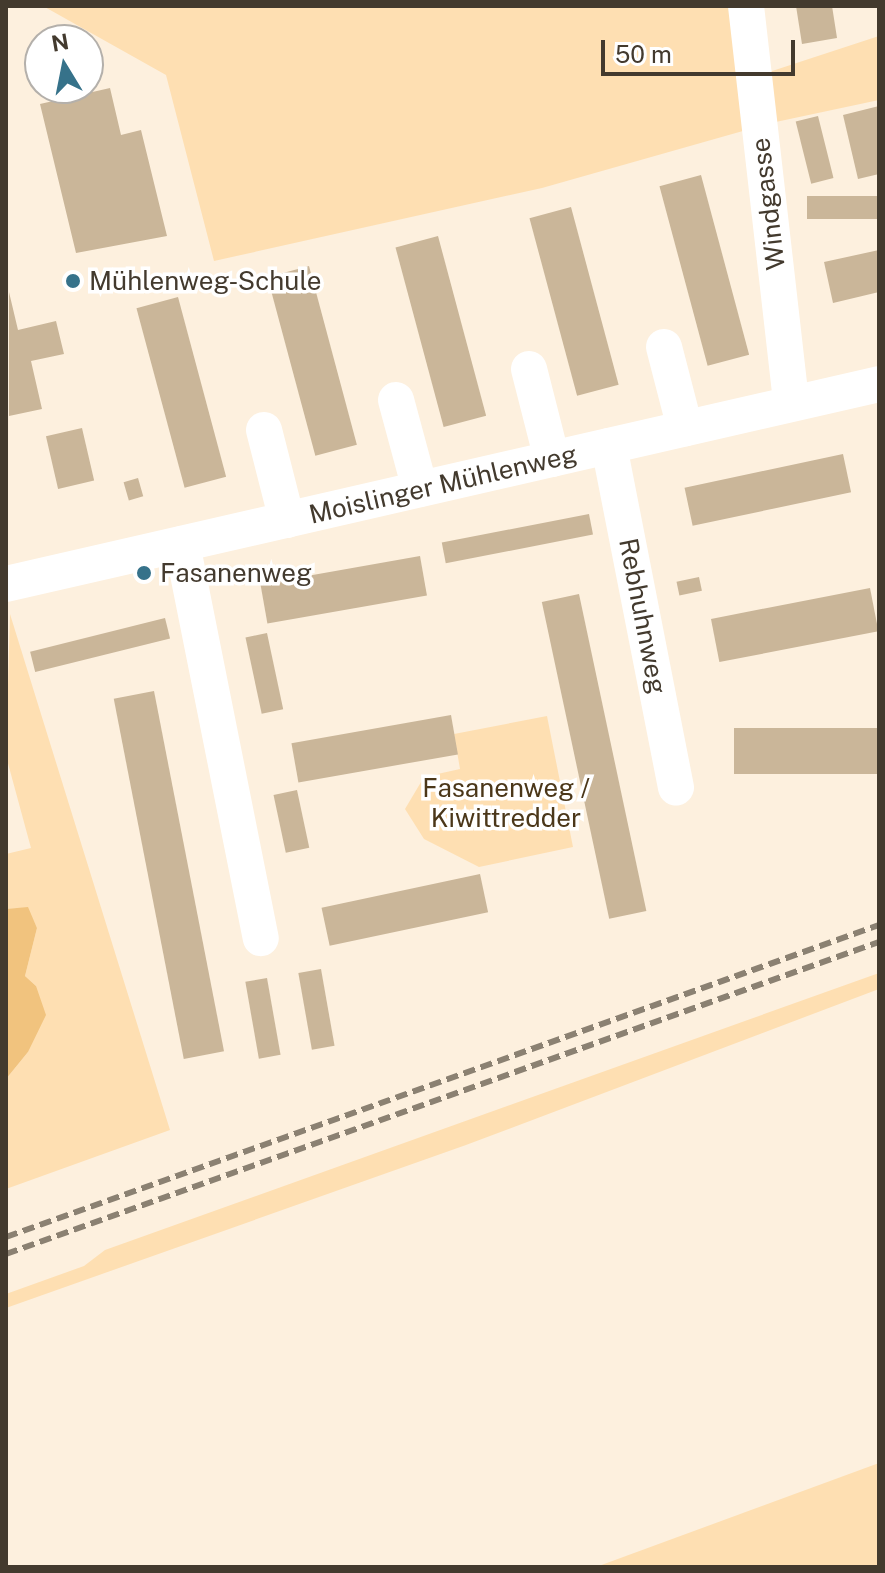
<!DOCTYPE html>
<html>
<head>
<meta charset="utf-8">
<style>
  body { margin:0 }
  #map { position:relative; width:885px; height:1573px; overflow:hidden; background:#fdf0de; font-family:"Public Sans",sans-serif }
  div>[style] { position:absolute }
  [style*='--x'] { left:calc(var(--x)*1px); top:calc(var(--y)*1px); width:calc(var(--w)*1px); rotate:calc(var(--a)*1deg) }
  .green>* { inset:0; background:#fedfb2 }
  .water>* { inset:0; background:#f1c37e }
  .building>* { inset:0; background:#cab699; transform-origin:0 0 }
  .minor>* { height:36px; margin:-18px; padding:0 18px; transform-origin:18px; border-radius:18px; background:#fff }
  .rail>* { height:6px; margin-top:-3px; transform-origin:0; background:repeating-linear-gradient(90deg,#8b8172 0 12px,transparent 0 18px) }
  .dots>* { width:22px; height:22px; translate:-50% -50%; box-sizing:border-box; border:4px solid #fff; border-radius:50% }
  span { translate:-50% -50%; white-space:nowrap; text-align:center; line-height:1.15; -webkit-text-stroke:7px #fff; paint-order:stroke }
  .street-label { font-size:26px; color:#433a2e }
  .poi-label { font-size:26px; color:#433a2e }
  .left { translate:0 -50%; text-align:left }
  .park-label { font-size:26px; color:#4b3719 }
  .frame { position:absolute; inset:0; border:8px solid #433a2e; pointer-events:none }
  .north { position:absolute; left:24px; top:24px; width:80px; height:80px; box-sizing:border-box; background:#fff; border:2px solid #b4b0ab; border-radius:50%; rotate:350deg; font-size:22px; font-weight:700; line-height:32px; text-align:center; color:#433a2e }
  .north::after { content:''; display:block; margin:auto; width:28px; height:36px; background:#36728a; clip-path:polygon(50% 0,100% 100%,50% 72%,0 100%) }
  .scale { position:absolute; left:601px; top:40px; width:194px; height:36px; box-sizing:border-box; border:4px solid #433a2e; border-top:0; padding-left:10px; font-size:24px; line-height:28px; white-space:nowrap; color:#433a2e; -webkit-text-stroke:6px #fff; paint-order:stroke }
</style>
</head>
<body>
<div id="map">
  <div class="green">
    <div style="clip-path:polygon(43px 6px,734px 6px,766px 73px,879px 36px,879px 100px,771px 123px,542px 188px,214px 261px,166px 75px)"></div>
    <div style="clip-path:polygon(10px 614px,170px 1130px,6px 1189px,6px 1079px,28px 1052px,36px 986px,25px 976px,37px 928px,27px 908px,6px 909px,6px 854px,31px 848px,6px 756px)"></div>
    <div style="clip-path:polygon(547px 716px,573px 847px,479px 867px,424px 839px,405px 809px,424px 777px,460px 769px,454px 734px)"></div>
    <div style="clip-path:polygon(879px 973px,879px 989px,466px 1145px,6px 1308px,6px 1294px,84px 1266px,105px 1250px)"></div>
    <div style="clip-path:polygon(879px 1463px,879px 1567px,596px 1567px)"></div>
  </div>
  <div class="water">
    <div style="clip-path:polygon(28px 907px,37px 928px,25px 976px,36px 986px,46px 1015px,28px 1052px,6px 1079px,6px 909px)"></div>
  </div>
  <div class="building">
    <div style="clip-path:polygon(796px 6px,832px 6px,837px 38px,802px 44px)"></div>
    <div style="clip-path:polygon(110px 88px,121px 135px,141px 130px,167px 236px,76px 253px,40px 104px)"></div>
    <div style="clip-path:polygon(879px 106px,879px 174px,858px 179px,843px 115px)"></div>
    <div style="left:818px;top:116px;width:64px;height:23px;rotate:76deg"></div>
    <div style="left:701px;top:175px;width:186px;height:43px;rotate:75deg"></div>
    <div style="left:879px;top:196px;width:23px;height:72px;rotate:90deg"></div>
    <div style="left:571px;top:207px;width:184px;height:43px;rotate:75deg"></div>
    <div style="left:438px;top:236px;width:186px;height:44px;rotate:75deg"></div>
    <div style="clip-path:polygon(879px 250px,879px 292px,833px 303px,824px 262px)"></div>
    <div style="left:309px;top:266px;width:185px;height:43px;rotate:75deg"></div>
    <div style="clip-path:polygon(9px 292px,18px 330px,56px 321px,64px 354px,31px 361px,42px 409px,9px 416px)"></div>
    <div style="left:178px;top:297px;width:186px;height:43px;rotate:75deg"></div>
    <div style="left:82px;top:428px;width:54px;height:37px;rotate:77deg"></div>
    <div style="left:843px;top:454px;width:39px;height:162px;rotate:78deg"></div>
    <div style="left:138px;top:478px;width:19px;height:15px;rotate:74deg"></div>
    <div style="left:589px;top:514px;width:21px;height:150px;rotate:79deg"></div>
    <div style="left:420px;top:556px;width:40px;height:162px;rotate:80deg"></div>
    <div style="left:699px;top:577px;width:14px;height:23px;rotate:78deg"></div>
    <div style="left:870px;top:588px;width:44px;height:162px;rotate:79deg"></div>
    <div style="left:579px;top:594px;width:324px;height:38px;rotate:78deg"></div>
    <div style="left:165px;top:618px;width:21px;height:139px;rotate:76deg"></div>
    <div style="left:267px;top:633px;width:78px;height:22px;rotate:78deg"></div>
    <div style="left:154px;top:691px;width:367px;height:41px;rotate:79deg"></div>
    <div style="left:451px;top:715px;width:40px;height:162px;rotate:80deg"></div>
    <div style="left:879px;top:728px;width:46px;height:145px;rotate:90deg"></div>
    <div style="left:297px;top:790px;width:59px;height:24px;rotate:78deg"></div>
    <div style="left:480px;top:874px;width:39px;height:162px;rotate:78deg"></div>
    <div style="left:321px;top:969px;width:78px;height:23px;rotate:80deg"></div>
    <div style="left:267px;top:978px;width:78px;height:22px;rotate:80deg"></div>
  </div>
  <div class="minor">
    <div style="--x:746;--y:6;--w:399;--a:83.5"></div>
    <div style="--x:664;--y:347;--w:84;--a:75.5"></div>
    <div style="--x:529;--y:369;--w:93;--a:75.7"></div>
    <div style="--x:396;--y:400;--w:92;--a:74.9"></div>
    <div style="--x:264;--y:430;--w:93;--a:75.7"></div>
    <div style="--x:609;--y:446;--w:348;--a:78.9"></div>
    <div style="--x:182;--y:544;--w:402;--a:78.7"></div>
    <div style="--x:6;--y:584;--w:896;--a:-12.9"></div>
  </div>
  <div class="rail">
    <div style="--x:6;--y:1237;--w:927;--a:-19.67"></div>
    <div style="--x:6;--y:1254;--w:927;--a:-19.67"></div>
  </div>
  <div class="dots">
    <div style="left:73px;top:281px;background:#36728a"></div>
    <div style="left:144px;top:573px;background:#36728a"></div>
  </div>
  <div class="street-label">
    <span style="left:768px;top:204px;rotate:-97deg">Windgasse</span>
    <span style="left:443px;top:484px;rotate:-13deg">Moislinger Mühlenweg</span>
    <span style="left:643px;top:616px;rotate:79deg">Rebhuhnweg</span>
  </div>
  <div class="poi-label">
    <span class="left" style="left:89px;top:281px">Mühlenweg-Schule</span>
    <span class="left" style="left:160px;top:573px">Fasanenweg</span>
  </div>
  <div class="park-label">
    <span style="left:506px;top:803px">Fasanenweg /<br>Kiwittredder</span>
  </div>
  <div class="frame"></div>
  <div class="north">N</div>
  <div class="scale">50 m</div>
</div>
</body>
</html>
